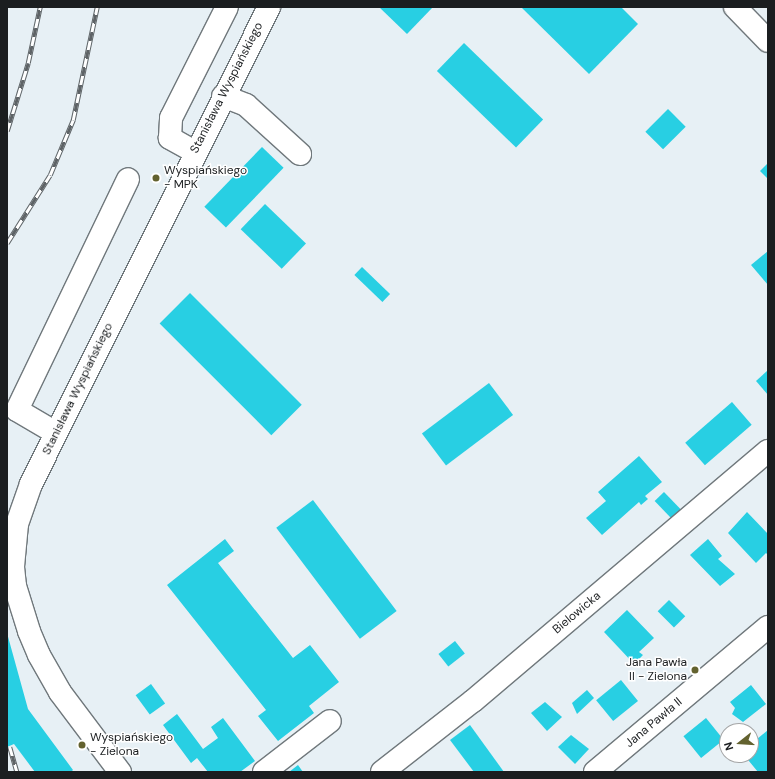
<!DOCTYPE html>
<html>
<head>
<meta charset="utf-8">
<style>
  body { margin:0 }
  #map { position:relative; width:775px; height:779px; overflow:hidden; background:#e7f0f5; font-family:"DM Sans",sans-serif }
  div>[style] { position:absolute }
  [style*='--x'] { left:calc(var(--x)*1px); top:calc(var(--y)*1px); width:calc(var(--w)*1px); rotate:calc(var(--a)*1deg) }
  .building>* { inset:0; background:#28cfe3; transform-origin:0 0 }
  .roads { filter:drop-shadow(1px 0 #70787c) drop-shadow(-1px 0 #70787c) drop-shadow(0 1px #70787c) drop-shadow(0 -1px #70787c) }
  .minor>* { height:22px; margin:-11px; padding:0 11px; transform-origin:11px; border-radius:11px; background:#fff }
  .rail>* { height:4.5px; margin-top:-2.25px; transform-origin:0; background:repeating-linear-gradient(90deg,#fff 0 9px,#5e6366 0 18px); box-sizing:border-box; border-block:1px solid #5e6366 }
  .dots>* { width:11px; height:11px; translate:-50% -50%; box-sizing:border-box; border:2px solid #fff; border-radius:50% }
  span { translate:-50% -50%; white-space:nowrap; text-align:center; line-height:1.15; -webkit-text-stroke:3px #fff; paint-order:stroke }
  .street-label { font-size:12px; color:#1b1e20 }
  .poi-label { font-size:12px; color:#1b1e20 }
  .left { translate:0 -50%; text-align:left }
  .right { translate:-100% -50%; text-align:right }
  .frame { position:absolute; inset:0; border:8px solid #1b1e20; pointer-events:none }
  .north { position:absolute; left:719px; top:723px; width:40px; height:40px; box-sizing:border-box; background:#fff; border:1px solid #a4a5a6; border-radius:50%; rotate:253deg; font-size:11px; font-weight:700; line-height:16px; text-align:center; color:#1b1e20 }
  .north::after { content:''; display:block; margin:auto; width:14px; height:18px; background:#63622f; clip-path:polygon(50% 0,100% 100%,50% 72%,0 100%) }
</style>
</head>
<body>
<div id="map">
  <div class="building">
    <div style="clip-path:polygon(379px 7px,433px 7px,407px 34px)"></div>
    <div style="clip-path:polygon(521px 7px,621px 7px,638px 24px,589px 74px)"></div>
    <div style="left:464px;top:43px;width:110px;height:39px;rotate:44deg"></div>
    <div style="left:668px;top:109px;width:25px;height:32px;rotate:45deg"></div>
    <div style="left:262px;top:147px;width:30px;height:83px;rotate:44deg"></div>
    <div style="clip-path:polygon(768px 163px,768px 179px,760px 171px)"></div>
    <div style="left:265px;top:204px;width:57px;height:35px;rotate:44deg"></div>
    <div style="clip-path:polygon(768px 251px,768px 285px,751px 265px)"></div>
    <div style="left:362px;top:267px;width:39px;height:11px;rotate:44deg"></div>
    <div style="left:190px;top:293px;width:158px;height:43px;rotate:45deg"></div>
    <div style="clip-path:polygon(768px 370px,768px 395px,756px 381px)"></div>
    <div style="left:489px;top:383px;width:40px;height:84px;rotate:53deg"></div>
    <div style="left:732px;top:402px;width:30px;height:62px;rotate:49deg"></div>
    <div style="clip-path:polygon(639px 456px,662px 482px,645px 496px,648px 499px,641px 505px,639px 502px,602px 535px,586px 518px,606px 501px,598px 492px)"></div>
    <div style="left:664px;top:492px;width:28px;height:13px;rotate:46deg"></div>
    <div style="left:313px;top:500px;width:139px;height:46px;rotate:53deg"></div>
    <div style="clip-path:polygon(747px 512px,768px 534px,768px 555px,766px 553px,756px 563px,728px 533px)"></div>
    <div style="clip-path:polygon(225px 539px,234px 551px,218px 563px,293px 658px,310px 645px,339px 682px,309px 706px,314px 713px,278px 741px,258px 716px,266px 710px,167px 585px)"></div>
    <div style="clip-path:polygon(708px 539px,722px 556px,718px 559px,735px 574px,720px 586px,690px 555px)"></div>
    <div style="left:669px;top:600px;width:23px;height:16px;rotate:45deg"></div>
    <div style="clip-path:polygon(627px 610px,654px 638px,639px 652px,643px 655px,634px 664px,604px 632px)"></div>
    <div style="clip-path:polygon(7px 633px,28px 709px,73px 770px,71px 772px,35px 772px,14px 744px,7px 747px)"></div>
    <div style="left:455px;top:641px;width:16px;height:21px;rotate:52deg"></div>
    <div style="left:621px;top:680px;width:27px;height:32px;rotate:51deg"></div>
    <div style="left:151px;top:684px;width:24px;height:19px;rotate:54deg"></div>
    <div style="clip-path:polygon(751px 685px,766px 704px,743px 722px,732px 714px,735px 708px,730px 702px)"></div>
    <div style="clip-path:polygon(587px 690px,594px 698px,577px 714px,572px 703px)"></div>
    <div style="clip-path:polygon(545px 702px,562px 717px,547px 731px,531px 713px)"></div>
    <div style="clip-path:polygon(177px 714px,203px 749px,218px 738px,211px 727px,223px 718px,255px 761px,240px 772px,208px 772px,197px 758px,191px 763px,163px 725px)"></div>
    <div style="left:706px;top:718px;width:28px;height:29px;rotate:51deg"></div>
    <div style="clip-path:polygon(470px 725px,504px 772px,474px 772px,450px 740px)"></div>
    <div style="clip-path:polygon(768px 730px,768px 771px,758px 772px,744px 755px,751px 755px,751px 744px)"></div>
    <div style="clip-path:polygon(571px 735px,589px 749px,575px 764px,558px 747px)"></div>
    <div style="clip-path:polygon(298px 765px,303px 772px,289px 772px)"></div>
  </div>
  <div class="roads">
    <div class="minor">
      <div style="--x:735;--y:7;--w:47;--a:45.9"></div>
      <div style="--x:223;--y:96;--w:25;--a:21"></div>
      <div style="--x:246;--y:105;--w:73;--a:42.2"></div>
      <div style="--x:195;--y:152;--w:29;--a:-151"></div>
      <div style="--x:170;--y:138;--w:20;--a:-87"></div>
      <div style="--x:171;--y:118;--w:124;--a:-63.2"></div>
      <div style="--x:56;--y:433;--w:45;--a:-149.5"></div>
      <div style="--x:17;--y:410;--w:256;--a:-64.3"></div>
      <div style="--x:120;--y:772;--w:100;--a:-126.9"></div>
      <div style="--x:60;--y:692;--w:43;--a:-119.6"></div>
      <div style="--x:39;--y:655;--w:26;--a:-113"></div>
      <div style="--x:29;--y:631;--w:47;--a:-107.3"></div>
      <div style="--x:15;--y:586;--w:19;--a:-96"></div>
      <div style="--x:13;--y:567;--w:43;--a:-84.7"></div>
      <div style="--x:17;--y:524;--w:42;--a:-70.7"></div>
      <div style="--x:31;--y:484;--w:533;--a:-63.48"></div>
      <div style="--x:264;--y:772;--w:83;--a:-37.7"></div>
      <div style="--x:382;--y:772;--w:115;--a:-38"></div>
      <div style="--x:473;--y:701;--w:387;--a:-40.3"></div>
      <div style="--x:595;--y:772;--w:226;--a:-40"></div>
    </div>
  </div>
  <div class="rail">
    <div style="--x:7;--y:131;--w:71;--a:-72.8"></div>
    <div style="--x:28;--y:63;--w:57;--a:-77.9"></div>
    <div style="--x:7;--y:243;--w:80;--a:-57.7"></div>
    <div style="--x:50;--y:175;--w:60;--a:-67.3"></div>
    <div style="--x:73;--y:120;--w:116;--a:-78"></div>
    <div style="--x:10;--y:747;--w:26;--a:74"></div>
  </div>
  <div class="dots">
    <div style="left:156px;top:178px;background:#63622f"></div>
    <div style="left:695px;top:670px;background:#63622f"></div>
    <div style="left:82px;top:745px;background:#63622f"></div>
  </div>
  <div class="street-label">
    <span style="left:227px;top:88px;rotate:-63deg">Stanisława Wyspiańskiego</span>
    <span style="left:78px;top:389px;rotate:-64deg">Stanisława Wyspiańskiego</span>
    <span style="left:577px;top:613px;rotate:-40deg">Bielowicka</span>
    <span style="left:654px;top:723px;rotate:-40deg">Jana Pawła II</span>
  </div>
  <div class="poi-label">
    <span class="left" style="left:164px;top:178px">Wyspiańskiego<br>- MPK</span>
    <span class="right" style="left:687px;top:670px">Jana Pawła<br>II - Zielona</span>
    <span class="left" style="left:90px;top:745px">Wyspiańskiego<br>- Zielona</span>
  </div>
  <div class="frame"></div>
  <div class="north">N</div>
</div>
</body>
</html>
